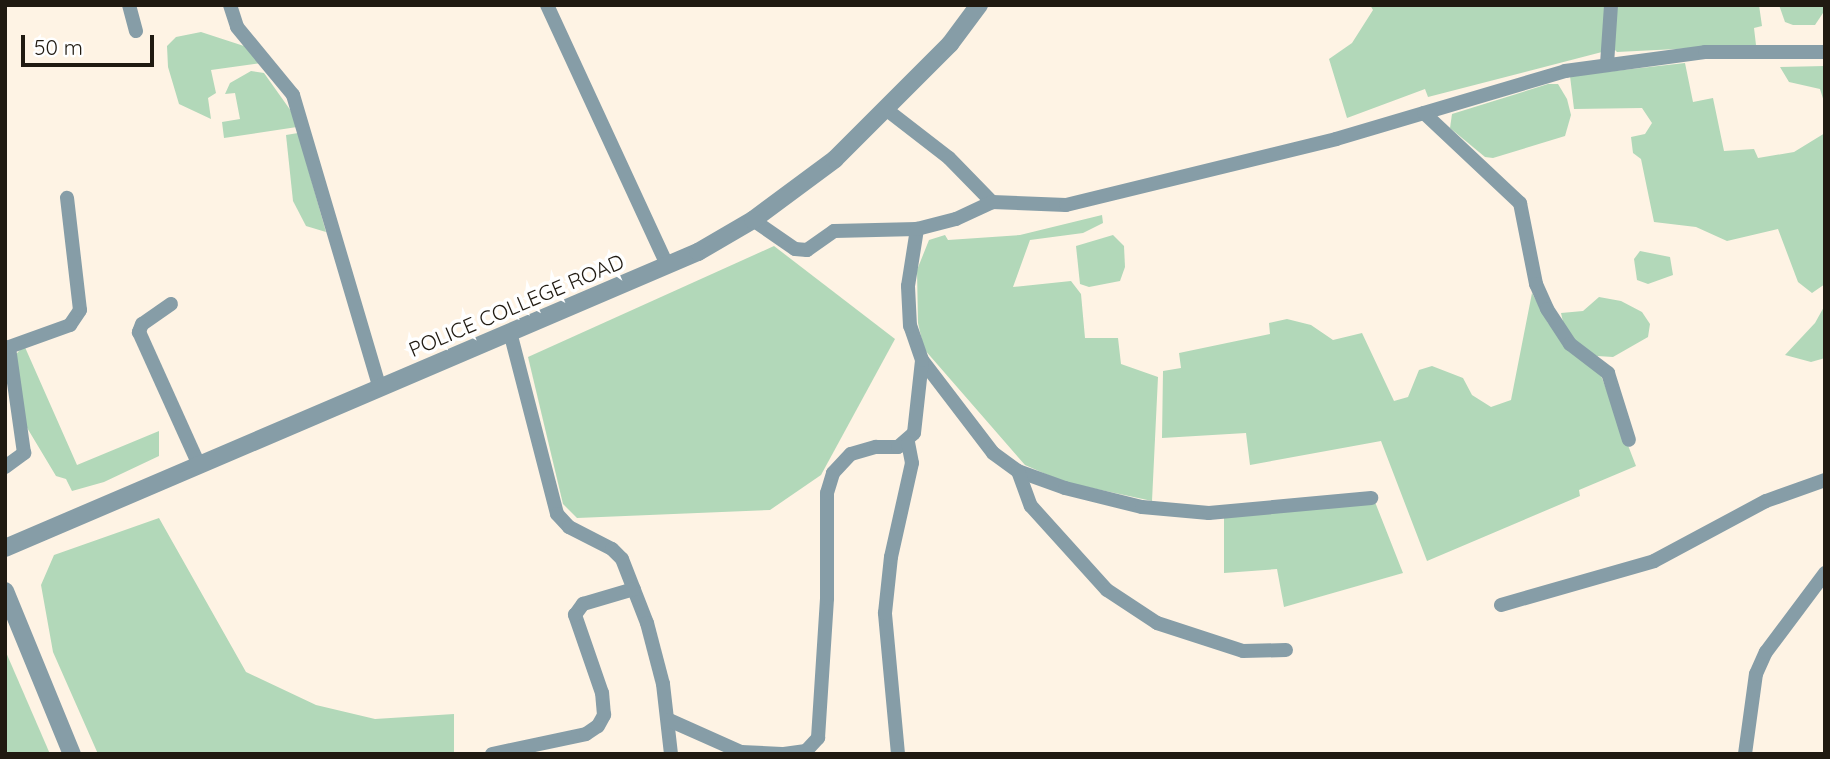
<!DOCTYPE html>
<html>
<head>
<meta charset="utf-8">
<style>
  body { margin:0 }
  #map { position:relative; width:1830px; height:759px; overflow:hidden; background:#fef3e4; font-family:Quicksand,sans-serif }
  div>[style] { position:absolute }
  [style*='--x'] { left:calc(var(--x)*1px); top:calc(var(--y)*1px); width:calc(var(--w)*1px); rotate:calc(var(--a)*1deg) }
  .green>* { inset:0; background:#b2d8b9 }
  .minor>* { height:14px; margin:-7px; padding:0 7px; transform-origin:7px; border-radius:7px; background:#869da7 }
  .tertiary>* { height:18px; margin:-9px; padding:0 9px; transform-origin:9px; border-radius:9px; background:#869da7 }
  span { translate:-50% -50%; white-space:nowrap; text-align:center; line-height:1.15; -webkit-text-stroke:7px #fff; paint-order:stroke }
  .street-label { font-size:21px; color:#201a11 }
  .frame { position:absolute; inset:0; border:7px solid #201a11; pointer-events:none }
  .scale { position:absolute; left:21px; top:35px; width:133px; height:32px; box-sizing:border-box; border:4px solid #201a11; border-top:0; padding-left:9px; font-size:21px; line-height:24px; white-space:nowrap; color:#201a11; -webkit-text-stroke:5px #fff; paint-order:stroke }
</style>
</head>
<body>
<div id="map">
  <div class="green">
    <div style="clip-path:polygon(1370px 5px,1606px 5px,1602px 52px,1428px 97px,1425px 89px,1347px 118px,1329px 59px,1352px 43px,1373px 10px)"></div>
    <div style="clip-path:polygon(1616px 5px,1759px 5px,1762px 26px,1754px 28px,1756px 45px,1617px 52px,1614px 49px)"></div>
    <div style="clip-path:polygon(1779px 5px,1824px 5px,1825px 10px,1815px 25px,1793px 25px,1785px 22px)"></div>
    <div style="clip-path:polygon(201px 32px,247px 47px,262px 63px,211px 70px,216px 93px,208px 98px,211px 119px,179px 104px,168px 67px,167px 46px,176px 37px)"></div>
    <div style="clip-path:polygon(1685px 63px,1693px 102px,1713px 98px,1724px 151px,1754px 149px,1758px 158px,1794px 152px,1825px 133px,1825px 284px,1812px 293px,1798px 282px,1778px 229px,1727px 241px,1696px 227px,1654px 222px,1641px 159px,1633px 153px,1631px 137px,1645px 134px,1652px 123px,1642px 108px,1574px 109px,1570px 76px)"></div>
    <div style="clip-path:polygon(1825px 66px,1825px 105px,1820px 89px,1789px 82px,1780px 67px)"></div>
    <div style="clip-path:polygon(251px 71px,264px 73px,291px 111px,297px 127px,224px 138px,222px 122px,240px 119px,235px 93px,225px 94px,230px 83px)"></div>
    <div style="clip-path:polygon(1548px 84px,1558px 84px,1567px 99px,1571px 115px,1565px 136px,1493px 158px,1485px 157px,1450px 128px,1452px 114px)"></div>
    <div style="clip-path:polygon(298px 133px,326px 232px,306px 226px,293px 201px,286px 135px)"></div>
    <div style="clip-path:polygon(1102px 215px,1103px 223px,1083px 233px,1030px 240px,1013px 287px,1071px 281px,1081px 294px,1085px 338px,1118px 338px,1121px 364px,1158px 377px,1152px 501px,1064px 482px,1025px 465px,924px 349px,918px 323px,917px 270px,929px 240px,945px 235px,948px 240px,1020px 235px)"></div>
    <div style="clip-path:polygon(1113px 235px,1124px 246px,1125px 267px,1120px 281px,1089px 287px,1080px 284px,1076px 246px)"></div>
    <div style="clip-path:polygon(774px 246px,895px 339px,821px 475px,770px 510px,577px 518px,563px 504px,528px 357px)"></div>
    <div style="clip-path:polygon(1640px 251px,1670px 257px,1673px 275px,1648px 284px,1637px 280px,1634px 259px)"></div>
    <div style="clip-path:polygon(1532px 293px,1548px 323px,1600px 373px,1636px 466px,1579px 490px,1580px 496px,1427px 561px,1381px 441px,1250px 465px,1246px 433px,1162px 438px,1163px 371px,1181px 368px,1179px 353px,1270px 334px,1269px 323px,1287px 319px,1311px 325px,1333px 340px,1362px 333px,1394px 401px,1408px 397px,1419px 370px,1432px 366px,1463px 378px,1472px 395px,1491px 407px,1511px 400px)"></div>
    <div style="clip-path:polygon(1599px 297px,1621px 301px,1642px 312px,1650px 324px,1648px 337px,1613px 357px,1597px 356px,1580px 346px,1564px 326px,1561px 313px,1583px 311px)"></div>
    <div style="clip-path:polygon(1825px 305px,1825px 358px,1811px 362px,1785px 355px,1815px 323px)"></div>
    <div style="clip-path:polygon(24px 345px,77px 465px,159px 431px,159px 456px,104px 482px,72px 491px,66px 479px,56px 476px,26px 426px,13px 358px)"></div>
    <div style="clip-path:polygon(1375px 502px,1403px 573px,1284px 607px,1277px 569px,1224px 573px,1224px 518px)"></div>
    <div style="clip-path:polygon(159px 518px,246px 672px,316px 705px,375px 719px,454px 714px,454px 754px,98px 754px,53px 652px,41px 585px,54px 555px)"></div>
    <div style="clip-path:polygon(5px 650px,50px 754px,5px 754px)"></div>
  </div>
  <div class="minor">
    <div style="--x:129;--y:5;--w:27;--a:75"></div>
    <div style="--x:230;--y:5;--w:23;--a:72"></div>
    <div style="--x:237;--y:27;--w:88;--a:50.5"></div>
    <div style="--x:293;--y:95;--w:306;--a:73.5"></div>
    <div style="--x:547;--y:5;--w:286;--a:65.2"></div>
    <div style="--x:1607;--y:64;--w:59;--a:-86.1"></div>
    <div style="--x:887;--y:110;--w:78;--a:37.7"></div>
    <div style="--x:949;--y:158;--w:62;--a:45.7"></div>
    <div style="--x:992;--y:202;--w:74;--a:2.3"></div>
    <div style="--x:1066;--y:205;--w:278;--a:-13.7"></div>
    <div style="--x:1336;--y:139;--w:239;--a:-16.5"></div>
    <div style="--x:1565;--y:71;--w:141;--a:-7.7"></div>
    <div style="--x:1705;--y:52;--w:120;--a:0"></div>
    <div style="--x:1424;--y:113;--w:132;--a:43.2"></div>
    <div style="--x:1520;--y:203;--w:83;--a:78.8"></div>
    <div style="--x:1536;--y:284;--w:27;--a:66"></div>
    <div style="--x:1547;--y:309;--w:42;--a:56.7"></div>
    <div style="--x:1570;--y:344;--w:48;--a:37.3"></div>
    <div style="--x:1608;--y:373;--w:70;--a:72.6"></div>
    <div style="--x:753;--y:220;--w:51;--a:34.6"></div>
    <div style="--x:795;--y:249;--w:12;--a:5"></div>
    <div style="--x:807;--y:250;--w:33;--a:-35"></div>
    <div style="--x:834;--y:231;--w:83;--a:-1.4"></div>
    <div style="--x:171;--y:304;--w:35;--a:145"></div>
    <div style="--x:142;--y:324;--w:9;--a:111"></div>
    <div style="--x:139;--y:332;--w:146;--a:65.7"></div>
    <div style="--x:510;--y:332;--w:188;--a:75.5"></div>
    <div style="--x:557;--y:514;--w:18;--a:47"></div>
    <div style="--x:569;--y:527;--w:48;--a:27.1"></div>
    <div style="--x:612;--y:549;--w:14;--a:45"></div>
    <div style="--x:622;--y:559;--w:69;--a:68.7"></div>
    <div style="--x:647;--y:623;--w:63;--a:75.3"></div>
    <div style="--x:663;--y:684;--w:70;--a:83.5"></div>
    <div style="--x:922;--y:360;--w:117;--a:52.6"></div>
    <div style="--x:993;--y:453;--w:31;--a:36"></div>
    <div style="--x:1018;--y:471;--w:50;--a:19.9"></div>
    <div style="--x:1065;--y:488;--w:79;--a:13.9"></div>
    <div style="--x:1142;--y:507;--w:67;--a:5.1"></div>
    <div style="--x:1209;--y:513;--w:163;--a:-5.3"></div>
    <div style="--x:5;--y:467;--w:24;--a:-36"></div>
    <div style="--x:24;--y:453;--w:107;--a:-98.1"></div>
    <div style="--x:9;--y:347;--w:65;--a:-19.8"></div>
    <div style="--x:70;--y:325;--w:18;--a:-56"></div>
    <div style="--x:80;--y:310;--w:113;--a:-96.6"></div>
    <div style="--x:1018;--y:471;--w:37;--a:70"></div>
    <div style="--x:1031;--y:506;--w:113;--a:47.9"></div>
    <div style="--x:1107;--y:590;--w:60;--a:33.4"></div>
    <div style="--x:1157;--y:623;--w:90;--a:18"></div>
    <div style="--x:1243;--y:651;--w:43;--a:-1.3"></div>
    <div style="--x:1501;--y:605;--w:159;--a:-16"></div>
    <div style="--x:1654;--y:561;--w:127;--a:-28.2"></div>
    <div style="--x:1766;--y:501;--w:63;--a:-19.6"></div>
    <div style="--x:669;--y:720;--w:79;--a:24"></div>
    <div style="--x:741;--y:752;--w:41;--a:2.8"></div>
    <div style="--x:492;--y:754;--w:96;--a:-12"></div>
    <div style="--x:586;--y:734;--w:14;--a:-34"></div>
    <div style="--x:598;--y:726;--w:13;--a:-61"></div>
    <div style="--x:604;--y:715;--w:22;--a:-95"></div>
    <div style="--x:602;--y:693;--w:83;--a:-109.1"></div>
    <div style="--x:575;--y:615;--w:14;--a:-54"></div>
    <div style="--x:583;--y:604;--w:53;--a:-16.4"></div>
    <div style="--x:784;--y:754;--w:22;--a:-8"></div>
    <div style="--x:806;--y:751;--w:18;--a:-47"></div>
    <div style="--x:818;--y:738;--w:140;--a:-86.3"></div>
    <div style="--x:827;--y:598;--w:105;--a:-90"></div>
    <div style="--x:827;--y:493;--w:21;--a:-73"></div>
    <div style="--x:833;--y:473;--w:26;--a:-47"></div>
    <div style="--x:851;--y:454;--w:26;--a:-16"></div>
    <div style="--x:876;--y:447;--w:22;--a:0"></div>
    <div style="--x:898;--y:447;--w:21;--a:-41"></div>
    <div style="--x:914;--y:433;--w:73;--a:-83.7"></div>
    <div style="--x:922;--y:360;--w:36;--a:-109"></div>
    <div style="--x:910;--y:326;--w:40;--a:-92.9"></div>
    <div style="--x:908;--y:286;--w:58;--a:-81"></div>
    <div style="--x:917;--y:229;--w:40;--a:-14.4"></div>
    <div style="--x:956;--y:219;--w:40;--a:-25"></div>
    <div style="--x:898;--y:754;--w:142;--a:-95.3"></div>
    <div style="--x:885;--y:613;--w:56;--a:-83.9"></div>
    <div style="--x:891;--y:557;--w:96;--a:-77.4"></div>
    <div style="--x:912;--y:463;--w:20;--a:-101"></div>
    <div style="--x:1745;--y:754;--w:81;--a:-82.2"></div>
    <div style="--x:1756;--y:674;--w:24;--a:-66"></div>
    <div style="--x:1766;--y:652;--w:99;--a:-53.2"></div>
  </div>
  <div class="tertiary">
    <div style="--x:5;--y:548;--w:754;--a:-23.13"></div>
    <div style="--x:698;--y:252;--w:64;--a:-30.2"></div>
    <div style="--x:753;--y:220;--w:102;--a:-36.6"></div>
    <div style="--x:835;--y:159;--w:163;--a:-45"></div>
    <div style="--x:950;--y:44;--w:49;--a:-53.4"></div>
    <div style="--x:5;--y:591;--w:176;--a:67.7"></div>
  </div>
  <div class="street-label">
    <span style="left:516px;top:305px;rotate:-23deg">POLICE COLLEGE ROAD</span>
  </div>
  <div class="frame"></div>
  <div class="scale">50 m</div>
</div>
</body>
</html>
